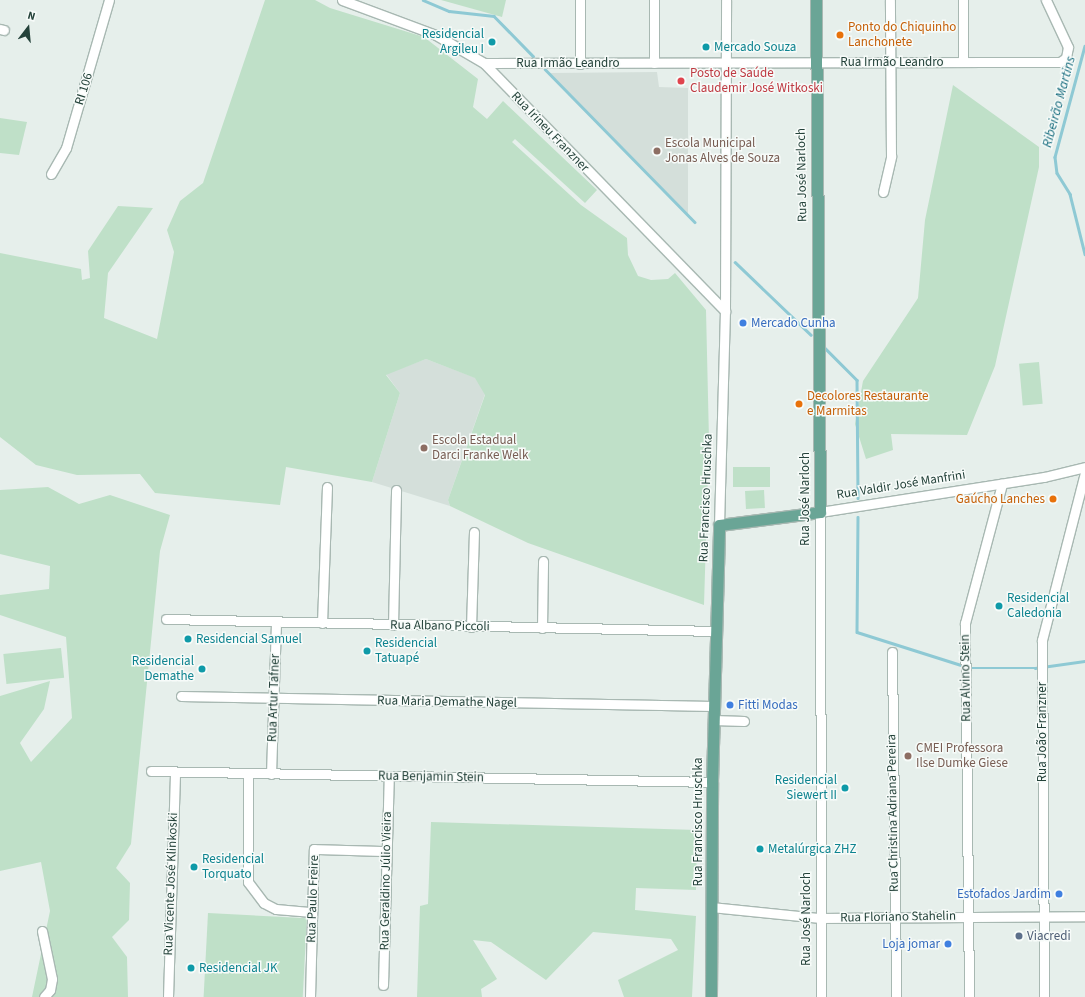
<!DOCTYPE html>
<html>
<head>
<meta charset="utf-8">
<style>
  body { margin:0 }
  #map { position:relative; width:1085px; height:997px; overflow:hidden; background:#e6efeb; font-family:"Source Sans 3",sans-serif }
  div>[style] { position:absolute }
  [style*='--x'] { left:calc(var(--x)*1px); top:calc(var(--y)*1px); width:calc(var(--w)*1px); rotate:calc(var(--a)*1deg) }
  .built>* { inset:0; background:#d4dfda }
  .green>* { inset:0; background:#bfe0c8; transform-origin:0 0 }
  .stream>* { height:2.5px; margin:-1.25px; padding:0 1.25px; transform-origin:1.25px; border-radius:1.25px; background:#8ec9d4 }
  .roads { filter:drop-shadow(1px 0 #a8b8b2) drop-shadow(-1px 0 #a8b8b2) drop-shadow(0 1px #a8b8b2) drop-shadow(0 -1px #a8b8b2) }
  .minor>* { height:9px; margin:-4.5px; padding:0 4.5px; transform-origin:4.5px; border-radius:4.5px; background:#fff }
  .major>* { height:11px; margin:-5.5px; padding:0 5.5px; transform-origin:5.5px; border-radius:5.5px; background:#6aa596 }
  .dots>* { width:11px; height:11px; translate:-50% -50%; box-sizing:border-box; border:2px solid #f7fbf9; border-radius:50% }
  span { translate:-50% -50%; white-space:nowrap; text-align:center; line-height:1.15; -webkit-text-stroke:3px #f7fbf9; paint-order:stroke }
  .food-label { font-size:13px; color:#c56008 }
  .left { translate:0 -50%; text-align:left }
  .right { translate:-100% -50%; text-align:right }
  .culture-label { font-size:13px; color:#0d838f }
  .street-label { font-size:13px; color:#24423a }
  .health-label { font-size:13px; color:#be3a42 }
  .education-label { font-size:13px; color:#785e54 }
  .shop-label { font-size:13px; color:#366cbe }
  .service-label { font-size:13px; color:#4e5e75 }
  .water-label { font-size:14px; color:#1c6f80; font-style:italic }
  .north { position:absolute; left:8px; top:8px; width:40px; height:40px; -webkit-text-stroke:3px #f7fbf9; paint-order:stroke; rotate:16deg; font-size:11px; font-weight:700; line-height:16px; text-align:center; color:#24423a }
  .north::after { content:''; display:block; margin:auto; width:14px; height:18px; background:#24423a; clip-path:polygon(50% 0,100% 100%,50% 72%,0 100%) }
</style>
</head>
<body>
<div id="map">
  <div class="built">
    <div style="clip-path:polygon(657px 72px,659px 87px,688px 88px,688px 214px,550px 73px)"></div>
    <div style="clip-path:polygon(426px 359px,476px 378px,485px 394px,448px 500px,450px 506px,372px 482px,400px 393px,386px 374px)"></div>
  </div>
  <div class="green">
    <div style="clip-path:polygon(265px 0,315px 0,330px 8px,424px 37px,478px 79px,473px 107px,487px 119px,503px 101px,597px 190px,585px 203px,515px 139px,512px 142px,581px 205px,627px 238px,628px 255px,638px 276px,651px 280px,668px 279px,675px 273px,706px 310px,709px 440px,704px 605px,528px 543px,450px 506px,448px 500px,485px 395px,475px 378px,426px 359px,386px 375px,400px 393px,372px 482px,286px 467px,280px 505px,155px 493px,140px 474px,77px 475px,36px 465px,0 437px,0 253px,81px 269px,82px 280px,90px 278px,88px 251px,118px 206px,153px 208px,108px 273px,104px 318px,157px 339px,174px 252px,167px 230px,180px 201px,203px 183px)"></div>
    <div style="clip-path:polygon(441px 0,506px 0,502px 17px)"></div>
    <div style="clip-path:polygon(953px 85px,1039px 147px,1039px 167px,995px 366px,967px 435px,891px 434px,893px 450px,866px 459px,855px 424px,863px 381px,918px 298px,925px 220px)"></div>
    <div style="clip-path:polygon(0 118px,27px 122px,19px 155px,0 153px)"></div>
    <div style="left:1039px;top:362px;width:42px;height:20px;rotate:85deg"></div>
    <div style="left:733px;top:467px;width:37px;height:20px"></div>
    <div style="clip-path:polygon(48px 487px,79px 504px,110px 495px,170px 515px,160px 551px,131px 844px,116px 868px,130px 883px,129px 920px,112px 937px,127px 957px,128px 997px,32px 997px,50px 911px,41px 862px,0 871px,0 696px,50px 681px,44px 709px,20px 743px,31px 762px,72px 718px,66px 637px,0 615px,0 595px,49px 589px,50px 566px,0 554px,0 490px)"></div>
    <div style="left:764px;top:490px;width:18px;height:19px;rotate:87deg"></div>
    <div style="left:61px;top:648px;width:30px;height:58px;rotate:84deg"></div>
    <div style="clip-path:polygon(431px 822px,697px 830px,696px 890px,636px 888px,635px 910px,696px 916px,692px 997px,624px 997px,618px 980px,678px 950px,671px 939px,593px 932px,546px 980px,491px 942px,473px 940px,497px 979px,481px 989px,482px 997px,417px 997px,420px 906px,428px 904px)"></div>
    <div style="left:208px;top:913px;width:99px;height:84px;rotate:3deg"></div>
  </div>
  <div class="stream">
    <div style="--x:423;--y:0;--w:28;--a:23"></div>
    <div style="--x:449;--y:11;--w:45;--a:6.3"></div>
    <div style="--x:494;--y:16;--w:56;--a:45.7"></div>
    <div style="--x:1085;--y:46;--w:115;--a:105.1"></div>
    <div style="--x:1055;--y:157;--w:16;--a:83"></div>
    <div style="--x:1057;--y:173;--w:25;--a:58"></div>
    <div style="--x:1070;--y:194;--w:62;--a:76"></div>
    <div style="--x:545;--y:69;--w:214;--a:45.6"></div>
    <div style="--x:735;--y:262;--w:105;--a:43.8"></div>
    <div style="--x:823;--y:346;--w:48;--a:45"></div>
    <div style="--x:857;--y:380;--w:118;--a:89.5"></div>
    <div style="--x:858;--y:517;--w:115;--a:90.5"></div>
    <div style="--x:857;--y:632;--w:112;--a:17.6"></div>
    <div style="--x:969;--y:668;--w:66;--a:0"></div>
    <div style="--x:1035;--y:668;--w:50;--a:-8"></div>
  </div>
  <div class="roads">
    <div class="minor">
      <div style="--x:342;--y:0;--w:100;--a:20.4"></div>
      <div style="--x:436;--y:35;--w:56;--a:30.3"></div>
      <div style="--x:484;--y:63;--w:346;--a:45.8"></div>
      <div style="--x:654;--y:0;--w:63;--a:90"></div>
      <div style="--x:963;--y:0;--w:62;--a:90"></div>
      <div style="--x:0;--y:29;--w:4;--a:14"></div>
      <div style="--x:484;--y:63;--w:576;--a:-0.1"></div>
      <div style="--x:1060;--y:62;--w:7;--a:-34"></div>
      <div style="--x:1066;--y:58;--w:11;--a:-80"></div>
      <div style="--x:1068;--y:47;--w:52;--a:-115.1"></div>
      <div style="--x:580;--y:64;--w:64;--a:-90"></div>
      <div style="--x:51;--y:174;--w:30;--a:-60"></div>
      <div style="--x:66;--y:148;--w:154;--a:-73.8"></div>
      <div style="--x:883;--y:192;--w:37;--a:-77"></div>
      <div style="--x:891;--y:156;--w:156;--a:-90.4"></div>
      <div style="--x:719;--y:525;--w:214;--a:-88.4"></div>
      <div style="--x:725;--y:311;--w:311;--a:-89.8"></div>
      <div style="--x:166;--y:619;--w:549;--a:1.25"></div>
      <div style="--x:322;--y:623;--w:136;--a:-87.9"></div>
      <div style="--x:393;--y:625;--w:135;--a:-88.7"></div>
      <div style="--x:471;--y:627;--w:95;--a:-88.2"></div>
      <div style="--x:542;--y:628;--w:67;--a:-89.1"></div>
      <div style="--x:892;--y:652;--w:345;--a:89.3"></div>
      <div style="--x:181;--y:696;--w:532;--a:1.08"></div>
      <div style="--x:713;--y:720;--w:31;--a:2"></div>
      <div style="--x:151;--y:771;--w:561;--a:1.12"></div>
      <div style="--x:248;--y:774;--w:108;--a:90"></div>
      <div style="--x:248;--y:882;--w:26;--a:53"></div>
      <div style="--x:264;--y:903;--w:13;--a:27"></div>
      <div style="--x:276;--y:909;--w:36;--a:5"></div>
      <div style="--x:271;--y:774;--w:152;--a:-88.1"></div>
      <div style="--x:711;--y:907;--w:110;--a:5.8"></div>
      <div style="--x:820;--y:918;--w:265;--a:-0.4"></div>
      <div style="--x:42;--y:931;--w:49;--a:78.2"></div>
      <div style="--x:52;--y:979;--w:11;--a:100"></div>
      <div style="--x:50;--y:990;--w:9;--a:131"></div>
      <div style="--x:383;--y:985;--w:209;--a:-88.4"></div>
      <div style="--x:168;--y:997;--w:225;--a:-88.2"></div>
      <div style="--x:310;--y:997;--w:148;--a:-88.5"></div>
      <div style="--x:314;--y:849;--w:72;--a:1.6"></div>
      <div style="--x:821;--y:997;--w:485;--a:-90.1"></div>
      <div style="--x:820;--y:512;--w:227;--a:-8.9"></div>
      <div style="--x:1044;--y:477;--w:42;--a:-13.7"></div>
      <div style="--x:969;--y:997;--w:374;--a:-90.6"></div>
      <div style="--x:965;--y:623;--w:144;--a:-75.1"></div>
      <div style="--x:1044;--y:997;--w:357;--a:-90.3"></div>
      <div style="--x:1042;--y:640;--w:172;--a:-75.6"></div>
    </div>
    <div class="major">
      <div style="--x:711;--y:997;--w:215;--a:-89.7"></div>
      <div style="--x:712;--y:782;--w:257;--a:-88.4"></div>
      <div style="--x:719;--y:525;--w:102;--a:-7.3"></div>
      <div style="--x:820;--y:512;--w:512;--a:-90.45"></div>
    </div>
  </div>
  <div class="dots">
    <div style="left:840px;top:35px;background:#e8710a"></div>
    <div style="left:492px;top:42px;background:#0f9aa8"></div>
    <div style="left:706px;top:47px;background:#0f9aa8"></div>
    <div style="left:681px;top:81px;background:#e0444e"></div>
    <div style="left:657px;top:151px;background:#8d6e63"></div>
    <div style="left:743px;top:323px;background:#3f7fe0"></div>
    <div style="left:799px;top:404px;background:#e8710a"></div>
    <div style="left:424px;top:448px;background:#8d6e63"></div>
    <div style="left:1053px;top:499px;background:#e8710a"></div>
    <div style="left:999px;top:606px;background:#0f9aa8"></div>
    <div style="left:188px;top:639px;background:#0f9aa8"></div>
    <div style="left:367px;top:651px;background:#0f9aa8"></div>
    <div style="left:202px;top:669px;background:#0f9aa8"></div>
    <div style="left:730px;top:705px;background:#3f7fe0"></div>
    <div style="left:908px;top:756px;background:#8d6e63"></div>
    <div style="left:845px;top:788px;background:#0f9aa8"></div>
    <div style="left:760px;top:849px;background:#0f9aa8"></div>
    <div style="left:194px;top:867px;background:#0f9aa8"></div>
    <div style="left:1059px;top:894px;background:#3f7fe0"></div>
    <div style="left:1019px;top:936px;background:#5c6f8a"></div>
    <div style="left:948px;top:944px;background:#3f7fe0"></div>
    <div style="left:191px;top:968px;background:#0f9aa8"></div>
  </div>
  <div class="food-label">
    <span class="left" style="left:848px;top:35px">Ponto do Chiquinho<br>Lanchonete</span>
    <span class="left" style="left:807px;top:404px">Decolores Restaurante<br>e Marmitas</span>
    <span class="right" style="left:1045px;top:499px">Gaúcho Lanches</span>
  </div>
  <div class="culture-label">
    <span class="right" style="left:484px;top:42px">Residencial<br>Argileu I</span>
    <span class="left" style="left:714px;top:47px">Mercado Souza</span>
    <span class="left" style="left:1007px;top:606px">Residencial<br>Caledonia</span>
    <span class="left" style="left:196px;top:639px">Residencial Samuel</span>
    <span class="left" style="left:375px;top:651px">Residencial<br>Tatuapé</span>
    <span class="right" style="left:194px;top:669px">Residencial<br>Demathe</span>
    <span class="right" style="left:837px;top:788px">Residencial<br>Siewert II</span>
    <span class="left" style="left:768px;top:849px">Metalúrgica ZHZ</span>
    <span class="left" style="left:202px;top:867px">Residencial<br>Torquato</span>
    <span class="left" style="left:199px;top:968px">Residencial JK</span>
  </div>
  <div class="street-label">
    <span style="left:892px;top:62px">Rua Irmão Leandro</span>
    <span style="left:568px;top:63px">Rua Irmão Leandro</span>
    <span style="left:84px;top:89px;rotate:-73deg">RI 106</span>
    <span style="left:550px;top:132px;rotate:46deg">Rua Irineu Franzner</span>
    <span style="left:802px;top:175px;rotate:-91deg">Rua José Narloch</span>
    <span style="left:901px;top:485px;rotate:-9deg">Rua Valdir José Manfrini</span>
    <span style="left:706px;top:498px;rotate:-88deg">Rua Francisco Hruschka</span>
    <span style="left:805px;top:499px;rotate:-90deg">Rua José Narloch</span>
    <span style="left:440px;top:626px;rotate:1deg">Rua Albano Piccoli</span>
    <span style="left:966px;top:678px;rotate:-91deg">Rua Alvino Stein</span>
    <span style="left:274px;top:698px;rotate:-88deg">Rua Artur Tafner</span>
    <span style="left:447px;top:702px;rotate:1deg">Rua Maria Demathe Nagel</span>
    <span style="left:1042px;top:732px;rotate:-90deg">Rua João Franzner</span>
    <span style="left:431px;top:777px;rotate:1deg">Rua Benjamin Stein</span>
    <span style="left:893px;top:813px;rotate:-91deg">Rua Christina Adriana Pereira</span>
    <span style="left:698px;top:822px;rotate:-90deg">Rua Francisco Hruschka</span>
    <span style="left:386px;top:881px;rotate:-89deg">Rua Geraldino Júlio Vieira</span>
    <span style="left:171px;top:884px;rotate:-88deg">Rua Vicente José Klinkoski</span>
    <span style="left:313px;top:899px;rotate:-88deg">Rua Paulo Freire</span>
    <span style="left:898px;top:917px;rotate:-1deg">Rua Floriano Stahelin</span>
    <span style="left:806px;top:919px;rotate:-90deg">Rua José Narloch</span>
  </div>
  <div class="health-label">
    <span class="left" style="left:690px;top:81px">Posto de Saúde<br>Claudemir José Witkoski</span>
  </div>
  <div class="education-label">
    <span class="left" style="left:665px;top:151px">Escola Municipal<br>Jonas Alves de Souza</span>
    <span class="left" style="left:432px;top:448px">Escola Estadual<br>Darci Franke Welk</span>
    <span class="left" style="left:916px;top:756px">CMEI Professora<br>Ilse Dumke Giese</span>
  </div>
  <div class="shop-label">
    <span class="left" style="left:751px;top:323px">Mercado Cunha</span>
    <span class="left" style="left:738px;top:705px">Fitti Modas</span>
    <span class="right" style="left:1051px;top:894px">Estofados Jardim</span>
    <span class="right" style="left:940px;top:944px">Loja jomar</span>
  </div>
  <div class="service-label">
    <span class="left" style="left:1027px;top:936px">Viacredi</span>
  </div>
  <div class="water-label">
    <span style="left:1059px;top:102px;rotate:-75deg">Ribeirão Martins</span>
  </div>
  <div class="north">N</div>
</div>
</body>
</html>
